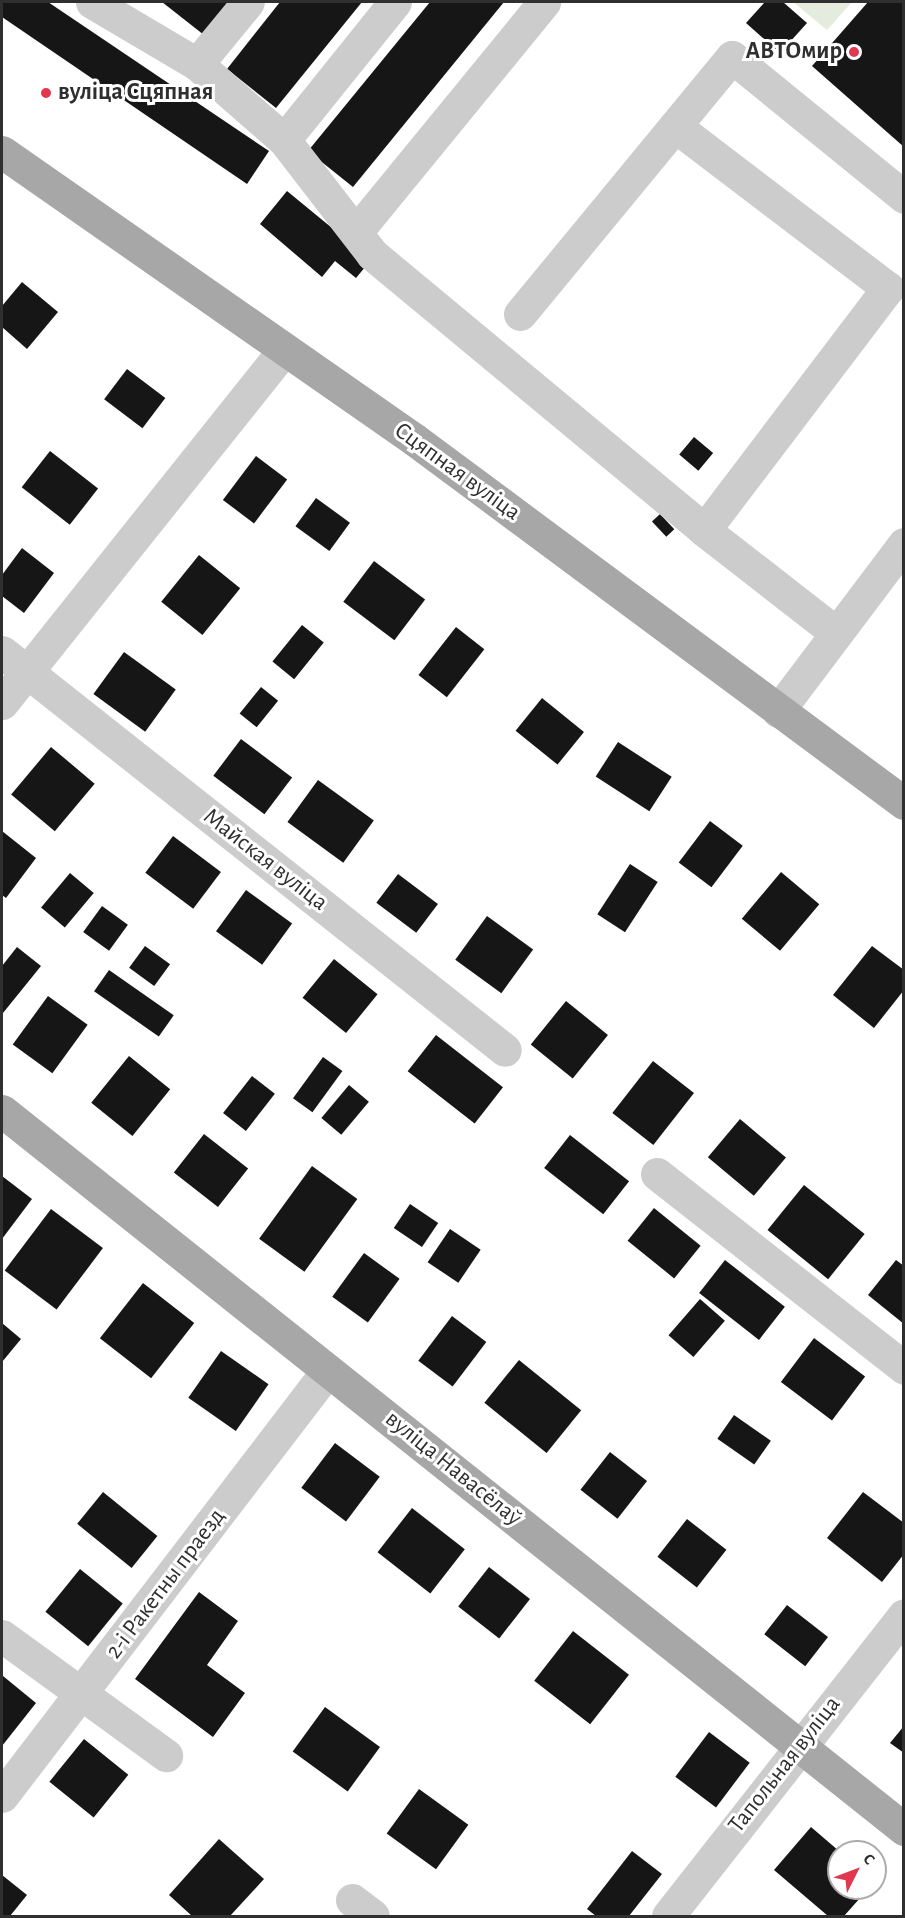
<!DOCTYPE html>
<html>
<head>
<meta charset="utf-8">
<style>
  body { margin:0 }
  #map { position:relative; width:905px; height:1918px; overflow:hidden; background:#fff; font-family:"Alegreya Sans",sans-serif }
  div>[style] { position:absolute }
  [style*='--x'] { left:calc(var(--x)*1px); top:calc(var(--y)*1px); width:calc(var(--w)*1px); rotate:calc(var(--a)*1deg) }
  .green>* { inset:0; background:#e6ecdd }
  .building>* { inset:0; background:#161616; transform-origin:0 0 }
  .minor>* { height:33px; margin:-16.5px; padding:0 16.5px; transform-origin:16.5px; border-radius:16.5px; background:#ccc }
  .major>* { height:33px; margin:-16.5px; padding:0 16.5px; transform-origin:16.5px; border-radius:16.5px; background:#a7a7a7 }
  .dots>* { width:16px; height:16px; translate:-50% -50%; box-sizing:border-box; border:3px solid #fff; border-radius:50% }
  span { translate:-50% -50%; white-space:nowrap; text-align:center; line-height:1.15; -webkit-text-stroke:6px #fff; paint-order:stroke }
  .poi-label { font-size:24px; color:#2f2f2f; font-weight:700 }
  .right { translate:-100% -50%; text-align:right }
  .left { translate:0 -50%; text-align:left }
  .street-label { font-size:24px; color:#2f2f2f }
  .frame { position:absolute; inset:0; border:3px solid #2f2f2f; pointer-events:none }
  .north { position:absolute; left:827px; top:1840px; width:60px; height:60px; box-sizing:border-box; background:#fff; border:2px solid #acacac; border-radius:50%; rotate:48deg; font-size:16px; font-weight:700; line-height:24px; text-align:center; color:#2f2f2f }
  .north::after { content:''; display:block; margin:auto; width:21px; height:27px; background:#e1374f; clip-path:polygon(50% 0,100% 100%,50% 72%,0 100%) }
</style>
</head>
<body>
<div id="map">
  <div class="green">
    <div style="clip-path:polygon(793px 2px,852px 2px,827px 30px)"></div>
  </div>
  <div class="building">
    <div style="clip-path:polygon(2px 2px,48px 2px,269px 151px,247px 184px,2px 17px)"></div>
    <div style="clip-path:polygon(162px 2px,230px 2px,204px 35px)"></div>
    <div style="clip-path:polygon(280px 2px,362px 2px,276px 108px,227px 69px)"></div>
    <div style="clip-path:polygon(430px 2px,504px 2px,353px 187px,308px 151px)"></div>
    <div style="clip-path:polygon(765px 2px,783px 2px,807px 23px,780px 53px,746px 23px)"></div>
    <div style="clip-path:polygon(868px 2px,904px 2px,904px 147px,812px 66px)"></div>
    <div style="clip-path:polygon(287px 191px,371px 260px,356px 278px,335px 261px,322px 277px,260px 224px)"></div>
    <div style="clip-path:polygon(22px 282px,58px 312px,27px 349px,2px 327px,2px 306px)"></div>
    <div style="left:127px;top:369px;width:48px;height:38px;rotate:37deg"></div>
    <div style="left:694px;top:437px;width:25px;height:23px;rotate:40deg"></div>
    <div style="left:50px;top:451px;width:61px;height:46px;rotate:38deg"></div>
    <div style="left:256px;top:456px;width:39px;height:55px;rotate:37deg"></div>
    <div style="left:316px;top:498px;width:42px;height:35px;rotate:36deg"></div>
    <div style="left:660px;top:514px;width:21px;height:11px;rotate:47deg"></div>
    <div style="clip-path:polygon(22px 548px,54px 573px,24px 613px,2px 596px,2px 575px)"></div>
    <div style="left:199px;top:555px;width:53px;height:60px;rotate:39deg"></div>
    <div style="left:374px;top:561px;width:64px;height:51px;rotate:37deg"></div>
    <div style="left:302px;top:625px;width:28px;height:47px;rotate:39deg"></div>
    <div style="left:456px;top:627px;width:36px;height:61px;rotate:38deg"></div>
    <div style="left:124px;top:652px;width:64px;height:52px;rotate:36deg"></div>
    <div style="left:261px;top:687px;width:22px;height:34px;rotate:39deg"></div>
    <div style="left:542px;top:698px;width:54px;height:42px;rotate:39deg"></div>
    <div style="left:241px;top:739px;width:64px;height:46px;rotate:37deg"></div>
    <div style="left:618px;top:742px;width:64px;height:41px;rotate:33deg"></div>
    <div style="left:51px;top:747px;width:57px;height:62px;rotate:40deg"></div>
    <div style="left:318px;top:780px;width:69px;height:52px;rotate:36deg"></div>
    <div style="left:710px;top:821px;width:41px;height:52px;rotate:37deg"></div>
    <div style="clip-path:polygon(2px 831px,36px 858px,6px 898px,2px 895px)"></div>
    <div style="left:173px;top:836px;width:60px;height:46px;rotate:37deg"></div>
    <div style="left:630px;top:864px;width:33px;height:60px;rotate:33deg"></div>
    <div style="left:781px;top:872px;width:50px;height:61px;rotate:40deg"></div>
    <div style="left:70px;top:873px;width:31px;height:45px;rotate:40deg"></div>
    <div style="left:398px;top:874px;width:50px;height:36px;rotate:37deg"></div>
    <div style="left:246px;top:890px;width:57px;height:51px;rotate:36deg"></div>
    <div style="left:102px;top:906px;width:32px;height:32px;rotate:36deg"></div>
    <div style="left:487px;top:916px;width:57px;height:54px;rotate:36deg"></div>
    <div style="left:145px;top:946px;width:31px;height:27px;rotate:36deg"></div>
    <div style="clip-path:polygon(872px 946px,904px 970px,904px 990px,874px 1028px,833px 995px)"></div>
    <div style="clip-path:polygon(17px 947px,41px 966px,3px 1013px,2px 966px)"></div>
    <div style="left:334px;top:959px;width:56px;height:50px;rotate:39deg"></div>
    <div style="left:109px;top:970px;width:79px;height:26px;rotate:35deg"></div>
    <div style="left:48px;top:996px;width:49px;height:60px;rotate:36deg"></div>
    <div style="left:566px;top:1001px;width:54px;height:56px;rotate:39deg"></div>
    <div style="left:436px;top:1035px;width:85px;height:46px;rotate:38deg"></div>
    <div style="left:129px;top:1056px;width:53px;height:60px;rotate:39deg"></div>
    <div style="left:323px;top:1057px;width:24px;height:51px;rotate:36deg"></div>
    <div style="left:653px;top:1061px;width:52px;height:66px;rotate:38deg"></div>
    <div style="left:252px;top:1076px;width:29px;height:47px;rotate:38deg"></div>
    <div style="left:349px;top:1085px;width:26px;height:43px;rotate:40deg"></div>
    <div style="left:740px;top:1119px;width:60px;height:50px;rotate:40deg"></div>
    <div style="left:204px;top:1134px;width:56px;height:49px;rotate:38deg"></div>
    <div style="left:570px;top:1135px;width:75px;height:42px;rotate:38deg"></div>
    <div style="left:312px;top:1166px;width:56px;height:90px;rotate:36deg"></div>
    <div style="clip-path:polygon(2px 1176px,32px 1199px,2px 1239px)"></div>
    <div style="left:804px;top:1185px;width:78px;height:58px;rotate:39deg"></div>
    <div style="left:410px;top:1204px;width:34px;height:29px;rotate:34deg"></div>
    <div style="left:654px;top:1208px;width:60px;height:42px;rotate:39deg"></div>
    <div style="left:51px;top:1209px;width:65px;height:77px;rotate:37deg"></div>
    <div style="left:450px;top:1229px;width:37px;height:40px;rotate:34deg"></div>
    <div style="left:364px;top:1253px;width:44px;height:54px;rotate:36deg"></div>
    <div style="left:725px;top:1260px;width:76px;height:42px;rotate:38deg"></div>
    <div style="clip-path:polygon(896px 1260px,904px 1266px,904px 1324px,868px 1295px)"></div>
    <div style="left:143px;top:1283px;width:65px;height:70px;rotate:38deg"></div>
    <div style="left:700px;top:1299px;width:33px;height:48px;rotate:41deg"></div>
    <div style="left:452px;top:1316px;width:43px;height:56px;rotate:37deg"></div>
    <div style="clip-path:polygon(2px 1323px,21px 1339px,2px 1362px)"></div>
    <div style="left:814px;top:1338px;width:64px;height:55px;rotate:37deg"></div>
    <div style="left:221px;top:1351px;width:58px;height:57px;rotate:35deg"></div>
    <div style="left:519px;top:1360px;width:80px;height:55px;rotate:39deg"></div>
    <div style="left:734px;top:1415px;width:45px;height:29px;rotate:35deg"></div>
    <div style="left:335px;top:1443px;width:56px;height:56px;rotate:37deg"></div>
    <div style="left:610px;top:1452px;width:47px;height:48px;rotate:38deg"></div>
    <div style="left:103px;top:1492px;width:70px;height:41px;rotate:39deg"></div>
    <div style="clip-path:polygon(863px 1492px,904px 1523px,904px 1554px,882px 1582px,827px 1538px)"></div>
    <div style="left:412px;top:1508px;width:67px;height:56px;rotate:38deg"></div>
    <div style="left:687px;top:1519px;width:50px;height:48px;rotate:38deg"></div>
    <div style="left:489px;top:1567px;width:52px;height:50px;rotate:38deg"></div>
    <div style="left:80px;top:1569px;width:55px;height:55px;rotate:39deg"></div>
    <div style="clip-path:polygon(199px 1592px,238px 1621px,207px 1665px,245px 1693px,213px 1737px,135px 1679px)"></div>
    <div style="left:787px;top:1605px;width:52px;height:37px;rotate:38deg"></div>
    <div style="left:573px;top:1631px;width:71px;height:63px;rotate:38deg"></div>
    <div style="clip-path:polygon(3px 1676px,36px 1703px,2px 1746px,2px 1678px)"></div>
    <div style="left:325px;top:1707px;width:68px;height:55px;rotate:36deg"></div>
    <div style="clip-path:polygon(904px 1726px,904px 1753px,890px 1743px)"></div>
    <div style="left:709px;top:1732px;width:51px;height:56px;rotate:37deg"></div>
    <div style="left:84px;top:1739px;width:57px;height:55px;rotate:39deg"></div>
    <div style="left:419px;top:1789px;width:61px;height:55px;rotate:36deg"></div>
    <div style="clip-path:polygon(811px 1827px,839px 1851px,839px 1888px,869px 1888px,844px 1916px,828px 1916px,774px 1870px)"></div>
    <div style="clip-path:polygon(219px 1839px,264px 1879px,230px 1916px,192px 1916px,169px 1895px)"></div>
    <div style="clip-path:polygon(632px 1851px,662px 1874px,629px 1916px,596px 1916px,587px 1909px)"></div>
    <div style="clip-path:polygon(2px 1875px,27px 1895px,10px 1916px,2px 1916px)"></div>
  </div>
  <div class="minor">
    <div style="--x:92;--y:2;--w:122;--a:30.6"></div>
    <div style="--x:197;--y:64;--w:116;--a:41.1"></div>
    <div style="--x:284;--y:140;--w:144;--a:52.3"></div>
    <div style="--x:372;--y:254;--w:432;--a:39.7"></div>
    <div style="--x:197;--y:64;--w:80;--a:-50.6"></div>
    <div style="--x:675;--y:126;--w:268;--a:37.3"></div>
    <div style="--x:888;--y:288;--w:304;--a:127.2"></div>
    <div style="--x:704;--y:530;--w:166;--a:37.9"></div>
    <div style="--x:284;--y:140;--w:177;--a:-51.2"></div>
    <div style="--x:356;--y:232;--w:297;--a:-50.7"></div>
    <div style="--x:520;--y:314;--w:333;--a:-50.5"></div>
    <div style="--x:732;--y:57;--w:222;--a:39.1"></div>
    <div style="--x:2;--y:652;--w:641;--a:38.35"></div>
    <div style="--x:2;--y:703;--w:449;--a:-51.4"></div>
    <div style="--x:778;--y:711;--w:209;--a:-53"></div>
    <div style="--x:657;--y:1174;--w:314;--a:38.1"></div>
    <div style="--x:2;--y:1636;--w:203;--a:36"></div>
    <div style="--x:2;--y:1796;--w:536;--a:-52.57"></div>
    <div style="--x:352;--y:1900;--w:26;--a:37"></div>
    <div style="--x:668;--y:1916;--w:382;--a:-51.9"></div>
  </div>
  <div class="major">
    <div style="--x:2;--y:152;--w:504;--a:34.89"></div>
    <div style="--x:415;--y:440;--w:609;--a:36.59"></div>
    <div style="--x:2;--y:1111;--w:1153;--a:38.52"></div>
  </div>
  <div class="dots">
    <div style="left:854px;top:52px;background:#e1374f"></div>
    <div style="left:46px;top:93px;background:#e1374f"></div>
  </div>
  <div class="poi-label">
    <span class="right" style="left:842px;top:52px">АВТОмир</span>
    <span class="left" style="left:58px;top:93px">вуліца Сцяпная</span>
  </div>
  <div class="street-label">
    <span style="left:457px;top:472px;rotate:36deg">Сцяпная вуліца</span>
    <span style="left:265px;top:860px;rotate:38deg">Майская вуліца</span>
    <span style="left:453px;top:1469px;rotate:39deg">вуліца Навасёлаў</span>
    <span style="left:166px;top:1584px;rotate:-53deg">2-і Ракетны праезд</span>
    <span style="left:785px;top:1765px;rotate:-52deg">Тапольная вуліца</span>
  </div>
  <div class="frame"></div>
  <div class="north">С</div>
</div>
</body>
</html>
